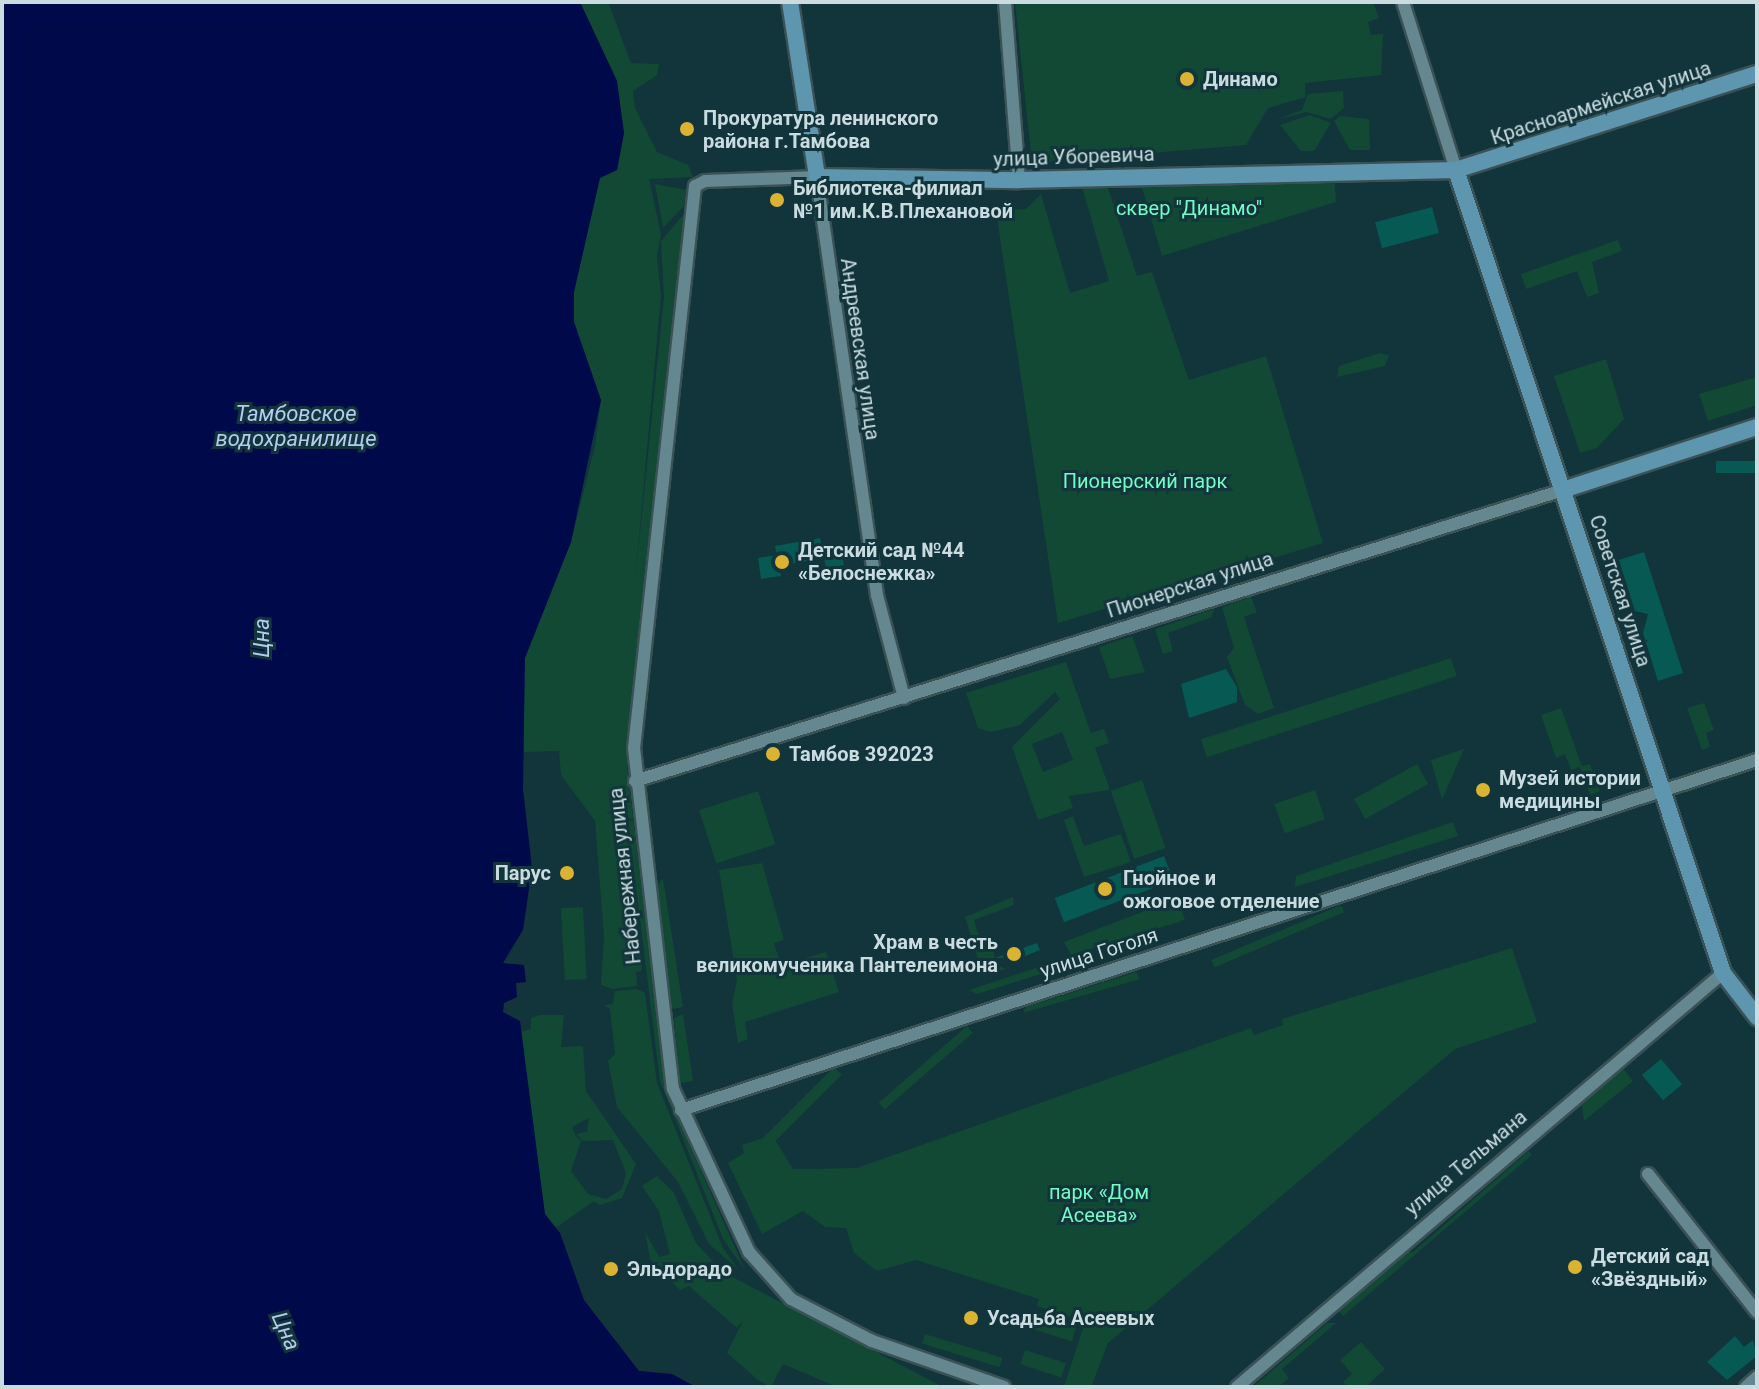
<!DOCTYPE html>
<html>
<head>
<meta charset="utf-8">
<style>
  body { margin:0 }
  #map { position:relative; width:1759px; height:1389px; overflow:hidden; background:#12343b; font-family:Roboto,sans-serif }
  div>[style] { position:absolute }
  [style*='--x'] { left:calc(var(--x)*1px); top:calc(var(--y)*1px); width:calc(var(--w)*1px); rotate:calc(var(--a)*1deg) }
  .green>* { inset:0; background:#114934; transform-origin:0 0 }
  .water>* { inset:0; background:#000949 }
  .building>* { inset:0; background:#075954; transform-origin:0 0 }
  .roads { filter:drop-shadow(2px 0 #3a5156) drop-shadow(-2px 0 #3a5156) drop-shadow(0 2px #3a5156) drop-shadow(0 -2px #3a5156) }
  .street>* { height:12px; margin:-6px; padding:0 6px; transform-origin:6px; border-radius:6px; background:#658890 }
  .secondary>* { height:16px; margin:-8px; padding:0 8px; transform-origin:8px; border-radius:8px; background:#5d96ae }
  .dots>* { width:22px; height:22px; translate:-50% -50%; box-sizing:border-box; border:4px solid #12343b; border-radius:50% }
  span { translate:-50% -50%; white-space:nowrap; text-align:center; line-height:1.15; -webkit-text-stroke:6px #12343b; paint-order:stroke }
  .poi-label { font-size:20px; color:#cadce0; font-weight:700 }
  .left { translate:0 -50%; text-align:left }
  .right { translate:-100% -50%; text-align:right }
  .street-label { font-size:20px; color:#cadce0 }
  .park-label { font-size:20px; color:#71fdc4 }
  .water-label { font-size:22px; color:#b4caf0; font-style:italic }
  .frame { position:absolute; inset:0; border:4px solid #cadce0; pointer-events:none }
</style>
</head>
<body>
<div id="map">
  <div class="green">
    <div style="clip-path:polygon(580px 2px,608px 2px,631px 63px,659px 64px,657px 75px,633px 91px,635px 108px,657px 152px,688px 165px,693px 177px,649px 179px,661px 234px,657px 256px,661px 296px,635px 582px,664px 296px,661px 241px,684px 214px,627px 766px,666px 1092px,745px 1270px,723px 1239px,660px 1081px,631px 847px,642px 971px,636px 972px,637px 986px,613px 989px,601px 985px,604px 937px,595px 821px,561px 775px,559px 751px,524px 752px,521px 727px,525px 658px,571px 542px,595px 446px,601px 400px,574px 322px,574px 292px,600px 177px,617px 170px,624px 133px,617px 81px)"></div>
    <div style="clip-path:polygon(1015px 2px,1373px 2px,1379px 18px,1368px 22px,1371px 35px,1383px 34px,1381px 75px,1305px 83px,1306px 97px,1268px 108px,1246px 145px,1032px 163px)"></div>
    <div style="clip-path:polygon(1343px 91px,1344px 108px,1331px 119px,1306px 112px,1276px 120px,1302px 110px,1308px 94px)"></div>
    <div style="clip-path:polygon(1310px 115px,1331px 123px,1314px 151px,1301px 151px,1280px 125px)"></div>
    <div style="clip-path:polygon(1340px 116px,1369px 119px,1370px 150px,1350px 150px,1334px 121px)"></div>
    <div style="clip-path:polygon(1334px 172px,1336px 202px,1162px 256px,1138px 174px)"></div>
    <div style="clip-path:polygon(1106px 182px,1137px 276px,1152px 272px,1189px 380px,1266px 356px,1323px 543px,1058px 623px,996px 211px,1026px 209px,1041px 194px,1070px 293px,1109px 281px,1081px 183px)"></div>
    <div style="clip-path:polygon(655px 184px,687px 190px,684px 206px,663px 228px)"></div>
    <div style="clip-path:polygon(1618px 240px,1622px 251px,1592px 262px,1599px 293px,1587px 297px,1577px 271px,1526px 289px,1521px 274px)"></div>
    <div style="clip-path:polygon(1380px 353px,1389px 355px,1385px 366px,1337px 377px,1339px 366px)"></div>
    <div style="clip-path:polygon(1606px 359px,1624px 419px,1597px 448px,1580px 453px,1554px 376px)"></div>
    <div style="clip-path:polygon(1757px 377px,1757px 405px,1708px 421px,1699px 394px)"></div>
    <div style="clip-path:polygon(1251px 597px,1257px 612px,1244px 617px,1274px 708px,1258px 714px,1245px 705px,1227px 657px,1234px 648px,1222px 607px)"></div>
    <div style="clip-path:polygon(1214px 609px,1212px 617px,1168px 633px,1173px 651px,1163px 654px,1155px 629px)"></div>
    <div style="clip-path:polygon(1132px 636px,1145px 672px,1110px 679px,1099px 647px)"></div>
    <div style="left:1451px;top:658px;width:19px;height:263px;rotate:72deg"></div>
    <div style="clip-path:polygon(evenodd,1066px 662px,1091px 733px,1104px 729px,1109px 743px,1095px 748px,1110px 790px,1069px 796px,1073px 808px,1038px 820px,1012px 747px,1060px 699px,1055px 692px,1020px 725px,991px 732px,978px 728px,966px 693px,1066px 662px,1062px 732px,1073px 760px,1043px 772px,1032px 744px,1062px 732px)"></div>
    <div style="clip-path:polygon(1704px 703px,1714px 730px,1706px 733px,1710px 747px,1702px 750px,1687px 708px)"></div>
    <div style="clip-path:polygon(1561px 708px,1582px 766px,1590px 764px,1600px 791px,1590px 795px,1580px 767px,1571px 770px,1565px 754px,1556px 758px,1541px 715px)"></div>
    <div style="clip-path:polygon(1464px 749px,1442px 800px,1431px 760px)"></div>
    <div style="left:1417px;top:764px;width:23px;height:72px;rotate:61deg"></div>
    <div style="left:1142px;top:780px;width:72px;height:33px;rotate:71deg"></div>
    <div style="left:1315px;top:790px;width:31px;height:43px;rotate:71deg"></div>
    <div style="left:758px;top:791px;width:56px;height:62px;rotate:72deg"></div>
    <div style="clip-path:polygon(1073px 816px,1084px 846px,1121px 834px,1131px 862px,1084px 877px,1064px 820px)"></div>
    <div style="clip-path:polygon(1453px 822px,1458px 836px,1295px 887px,1296px 876px)"></div>
    <div style="clip-path:polygon(762px 863px,784px 940px,774px 943px,781px 965px,826px 952px,839px 992px,745px 1022px,748px 1039px,738px 1043px,732px 1003px,737px 980px,719px 870px)"></div>
    <div style="clip-path:polygon(663px 878px,683px 1007px,672px 1009px,656px 887px)"></div>
    <div style="clip-path:polygon(1013px 897px,1014px 905px,974px 920px,981px 944px,994px 940px,994px 963px,1006px 969px,983px 976px,965px 917px)"></div>
    <div style="clip-path:polygon(1178px 898px,1185px 920px,1071px 955px,1064px 942px)"></div>
    <div style="left:1341px;top:905px;width:8px;height:141px;rotate:67deg"></div>
    <div style="left:583px;top:907px;width:72px;height:22px;rotate:87deg"></div>
    <div style="clip-path:polygon(1512px 948px,1537px 1022px,1455px 1049px,1108px 1343px,1091px 1387px,1064px 1387px,1085px 1322px,1037px 1306px,1039px 1299px,916px 1260px,877px 1271px,854px 1253px,846px 1228px,825px 1227px,803px 1211px,762px 1234px,728px 1163px,744px 1153px,742px 1145px,772px 1135px,793px 1169px,857px 1168px,1251px 1028px,1254px 1035px,1283px 1025px,1282px 1019px)"></div>
    <div style="clip-path:polygon(1057px 961px,1060px 968px,977px 994px,969px 990px)"></div>
    <div style="clip-path:polygon(1136px 972px,1140px 979px,1023px 1013px,1026px 1007px)"></div>
    <div style="clip-path:polygon(637px 989px,645px 993px,657px 1083px,723px 1248px,739px 1270px,709px 1244px,678px 1182px,617px 1107px,608px 1061px,615px 1054px,610px 1009px,604px 1005px,613px 1004px,615px 991px)"></div>
    <div style="clip-path:polygon(683px 1014px,693px 1081px,680px 1083px,674px 1018px)"></div>
    <div style="clip-path:polygon(evenodd,540px 1015px,564px 1015px,561px 1047px,583px 1046px,586px 1091px,636px 1164px,622px 1198px,600px 1205px,594px 1201px,554px 1229px,542px 1215px,521px 1032px,531px 1029px,531px 1018px,540px 1015px,589px 1118px,587px 1132px,576px 1134px,583px 1141px,613px 1140px,626px 1173px,622px 1189px,606px 1199px,588px 1194px,571px 1171px,581px 1141px,576px 1136px,572px 1127px,589px 1118px)"></div>
    <div style="left:967px;top:1026px;width:9px;height:117px;rotate:49deg"></div>
    <div style="clip-path:polygon(1621px 1066px,1633px 1081px,1584px 1121px,1582px 1105px)"></div>
    <div style="left:834px;top:1067px;width:11px;height:134px;rotate:45deg"></div>
    <div style="clip-path:polygon(1529px 1151px,1532px 1155px,1343px 1316px,1335px 1306px,1403px 1250px,1413px 1252px)"></div>
    <div style="clip-path:polygon(657px 1176px,674px 1193px,696px 1243px,723px 1272px,943px 1387px,837px 1387px,783px 1364px,771px 1387px,758px 1380px,727px 1353px,743px 1321px,737px 1328px,689px 1286px,680px 1290px,650px 1259px,645px 1232px,659px 1257px,670px 1254px,659px 1211px,642px 1186px)"></div>
    <div style="left:1036px;top:1312px;width:43px;height:17px;rotate:18deg"></div>
    <div style="clip-path:polygon(1327px 1323px,1336px 1323px,1282px 1369px,1289px 1378px,1278px 1387px,1253px 1387px)"></div>
    <div style="left:925px;top:1334px;width:81px;height:10px;rotate:17deg"></div>
    <div style="clip-path:polygon(1361px 1342px,1385px 1369px,1366px 1387px,1347px 1387px,1343px 1382px,1352px 1374px,1340px 1360px)"></div>
    <div style="left:1025px;top:1350px;width:43px;height:15px;rotate:18deg"></div>
  </div>
  <div class="water">
    <div style="clip-path:polygon(17px 2px,580px 2px,617px 81px,624px 133px,617px 170px,600px 178px,574px 292px,574px 322px,601px 400px,571px 542px,525px 658px,523px 789px,532px 868px,523px 930px,503px 963px,524px 965px,526px 982px,516px 983px,517px 997px,504px 1003px,503px 1012px,520px 1021px,545px 1214px,560px 1233px,584px 1300px,639px 1371px,672px 1374px,696px 1387px,2px 1387px,2px 5px)"></div>
  </div>
  <div class="building">
    <div style="left:1432px;top:207px;width:27px;height:59px;rotate:75deg"></div>
    <div style="left:1757px;top:461px;width:12px;height:41px;rotate:90deg"></div>
    <div style="clip-path:polygon(820px 538px,822px 547px,840px 544px,844px 565px,826px 568px,824px 558px,779px 566px,781px 576px,761px 579px,758px 558px,777px 555px,775px 546px)"></div>
    <div style="clip-path:polygon(1644px 552px,1683px 673px,1658px 681px,1643px 633px,1648px 614px,1635px 611px,1619px 560px)"></div>
    <div style="clip-path:polygon(1226px 669px,1237px 687px,1237px 702px,1189px 718px,1181px 684px)"></div>
    <div style="left:1164px;top:856px;width:26px;height:117px;rotate:69deg"></div>
    <div style="clip-path:polygon(1037px 943px,1040px 950px,1023px 957px,995px 958px)"></div>
    <div style="left:1661px;top:1059px;width:33px;height:25px;rotate:50deg"></div>
    <div style="clip-path:polygon(1735px 1336px,1744px 1347px,1753px 1340px,1757px 1356px,1727px 1380px,1707px 1362px)"></div>
  </div>
  <div class="roads">
    <div class="street">
      <div style="--x:1005;--y:2;--w:179;--a:85.5"></div>
      <div style="--x:1403;--y:2;--w:176;--a:72.5"></div>
      <div style="--x:904;--y:698;--w:106;--a:-104.7"></div>
      <div style="--x:877;--y:595;--w:422;--a:-98.2"></div>
      <div style="--x:817;--y:177;--w:112;--a:178"></div>
      <div style="--x:705;--y:181;--w:11;--a:153"></div>
      <div style="--x:695;--y:186;--w:565;--a:96.19"></div>
      <div style="--x:634;--y:748;--w:343;--a:83.5"></div>
      <div style="--x:673;--y:1089;--w:180;--a:65"></div>
      <div style="--x:749;--y:1252;--w:63;--a:48.2"></div>
      <div style="--x:791;--y:1299;--w:91;--a:27.4"></div>
      <div style="--x:872;--y:1341;--w:140;--a:19.2"></div>
      <div style="--x:635;--y:781;--w:976;--a:-17.41"></div>
      <div style="--x:681;--y:1110;--w:1131;--a:-18.02"></div>
      <div style="--x:1648;--y:1174;--w:176;--a:51.7"></div>
      <div style="--x:1237;--y:1387;--w:638;--a:-40.43"></div>
      <div style="--x:1746;--y:1387;--w:15;--a:-42"></div>
    </div>
    <div class="secondary">
      <div style="--x:790;--y:2;--w:177;--a:81.2"></div>
      <div style="--x:817;--y:177;--w:202;--a:0.9"></div>
      <div style="--x:1019;--y:180;--w:437;--a:-1.3"></div>
      <div style="--x:1456;--y:170;--w:316;--a:-17.7"></div>
      <div style="--x:1456;--y:170;--w:846;--a:71.61"></div>
      <div style="--x:1723;--y:973;--w:56;--a:52.3"></div>
      <div style="--x:1566;--y:489;--w:201;--a:-18"></div>
    </div>
  </div>
  <div class="dots">
    <div style="left:1187px;top:79px;background:#dab333"></div>
    <div style="left:687px;top:129px;background:#dab333"></div>
    <div style="left:777px;top:200px;background:#dab333"></div>
    <div style="left:782px;top:562px;background:#dab333"></div>
    <div style="left:773px;top:754px;background:#dab333"></div>
    <div style="left:1483px;top:790px;background:#dab333"></div>
    <div style="left:567px;top:873px;background:#dab333"></div>
    <div style="left:1105px;top:889px;background:#dab333"></div>
    <div style="left:1014px;top:954px;background:#dab333"></div>
    <div style="left:1575px;top:1267px;background:#dab333"></div>
    <div style="left:611px;top:1269px;background:#dab333"></div>
    <div style="left:971px;top:1318px;background:#dab333"></div>
  </div>
  <div class="poi-label">
    <span class="left" style="left:1203px;top:79px">Динамо</span>
    <span class="left" style="left:703px;top:130px">Прокуратура ленинского<br>района г.Тамбова</span>
    <span class="left" style="left:793px;top:200px">Библиотека-филиал<br>№1 им.К.В.Плехановой</span>
    <span class="left" style="left:798px;top:562px">Детский сад №44<br>«Белоснежка»</span>
    <span class="left" style="left:789px;top:754px">Тамбов 392023</span>
    <span class="left" style="left:1499px;top:790px">Музей истории<br>медицины</span>
    <span class="right" style="left:551px;top:873px">Парус</span>
    <span class="left" style="left:1123px;top:890px">Гнойное и<br>ожоговое отделение</span>
    <span class="right" style="left:998px;top:954px">Храм в честь<br>великомученика Пантелеимона</span>
    <span class="left" style="left:1591px;top:1268px">Детский сад<br>«Звёздный»</span>
    <span class="left" style="left:627px;top:1269px">Эльдорадо</span>
    <span class="left" style="left:987px;top:1318px">Усадьба Асеевых</span>
  </div>
  <div class="street-label">
    <span style="left:1601px;top:103px;rotate:-18deg">Красноармейская улица</span>
    <span style="left:1074px;top:157px;rotate:-2deg">улица Уборевича</span>
    <span style="left:860px;top:349px;rotate:82deg">Андреевская улица</span>
    <span style="left:1190px;top:585px;rotate:-18deg">Пионерская улица</span>
    <span style="left:1620px;top:591px;rotate:72deg">Советская улица</span>
    <span style="left:625px;top:876px;rotate:-96deg">Набережная улица</span>
    <span style="left:1099px;top:953px;rotate:-18deg">улица Гоголя</span>
    <span style="left:1466px;top:1163px;rotate:-40deg">улица Тельмана</span>
  </div>
  <div class="park-label">
    <span style="left:1189px;top:208px">сквер "Динамо"</span>
    <span style="left:1145px;top:481px">Пионерский парк</span>
    <span style="left:1099px;top:1204px">парк «Дом<br>Асеева»</span>
  </div>
  <div class="water-label">
    <span style="left:296px;top:426px">Тамбовское<br>водохранилище</span>
    <span style="left:262px;top:638px;rotate:-90deg">Цна</span>
    <span style="left:286px;top:1331px;rotate:66deg">Цна</span>
  </div>
  <div class="frame"></div>
</div>
</body>
</html>
